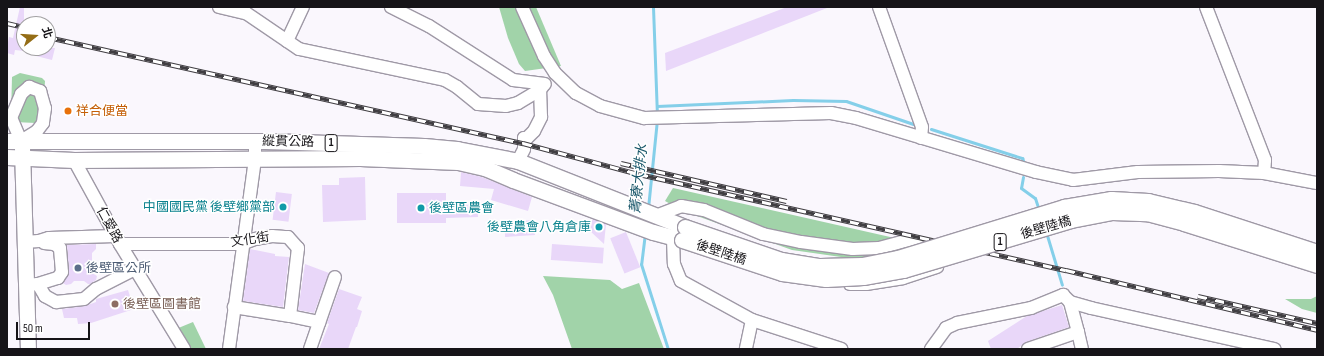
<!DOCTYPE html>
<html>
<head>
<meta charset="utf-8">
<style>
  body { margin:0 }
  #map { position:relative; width:1324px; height:356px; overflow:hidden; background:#faf7fd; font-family:"Sofia Sans Condensed","Noto Sans TC",sans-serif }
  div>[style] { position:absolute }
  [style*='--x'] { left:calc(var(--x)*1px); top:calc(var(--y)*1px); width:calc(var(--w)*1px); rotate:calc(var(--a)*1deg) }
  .green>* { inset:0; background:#a1d3a9 }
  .stream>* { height:3px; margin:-1.5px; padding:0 1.5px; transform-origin:1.5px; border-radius:1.5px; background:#84cfe9 }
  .building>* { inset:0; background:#e9d7f9; transform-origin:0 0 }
  .roads { filter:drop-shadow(1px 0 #9f99a6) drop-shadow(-1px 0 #9f99a6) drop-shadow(0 1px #9f99a6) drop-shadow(0 -1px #9f99a6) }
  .minor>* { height:12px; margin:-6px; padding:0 6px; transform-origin:6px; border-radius:6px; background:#fff }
  .major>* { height:15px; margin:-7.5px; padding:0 7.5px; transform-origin:7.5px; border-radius:7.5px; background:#fff }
  .rail>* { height:4.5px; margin-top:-2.25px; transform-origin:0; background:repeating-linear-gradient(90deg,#fff 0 9px,#403e42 0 18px); box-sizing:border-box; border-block:1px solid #403e42 }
  .bridges { filter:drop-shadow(1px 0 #9f99a6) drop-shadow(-1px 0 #9f99a6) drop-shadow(0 1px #9f99a6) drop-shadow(0 -1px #9f99a6) }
  .major-bridge>* { height:15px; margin:-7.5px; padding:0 7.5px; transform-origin:7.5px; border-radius:7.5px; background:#fff }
  .dots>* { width:11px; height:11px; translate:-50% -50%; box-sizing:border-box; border:2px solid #fff; border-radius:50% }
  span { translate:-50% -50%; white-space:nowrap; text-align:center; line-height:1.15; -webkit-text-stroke:3px #fff; paint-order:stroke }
  .shield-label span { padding:1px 3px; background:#fff; border:1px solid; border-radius:3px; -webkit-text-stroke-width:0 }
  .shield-label { font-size:12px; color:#161418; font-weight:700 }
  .food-label { font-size:13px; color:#c56008 }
  .left { translate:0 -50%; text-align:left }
  .street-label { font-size:13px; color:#161418 }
  .culture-label { font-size:13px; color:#0d838f }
  .right { translate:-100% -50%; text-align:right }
  .service-label { font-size:13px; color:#4e5e75 }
  .education-label { font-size:13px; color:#785e54 }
  .water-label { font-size:14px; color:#1b586b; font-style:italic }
  .frame { position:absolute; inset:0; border:8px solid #161418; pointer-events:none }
  .north { position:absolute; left:16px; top:16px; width:40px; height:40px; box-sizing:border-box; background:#fff; border:1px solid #a2a1a3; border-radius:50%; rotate:73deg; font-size:11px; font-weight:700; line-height:16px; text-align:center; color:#161418 }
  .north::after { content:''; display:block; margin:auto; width:14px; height:18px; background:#946d16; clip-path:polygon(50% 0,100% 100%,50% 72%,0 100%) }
  .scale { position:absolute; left:16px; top:322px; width:74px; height:18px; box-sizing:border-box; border:2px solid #161418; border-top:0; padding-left:5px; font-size:12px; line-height:14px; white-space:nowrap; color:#161418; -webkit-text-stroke:3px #fff; paint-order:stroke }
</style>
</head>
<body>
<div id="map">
  <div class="green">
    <div style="clip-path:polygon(499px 7px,536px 7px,561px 66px,525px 71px,519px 64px,508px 38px)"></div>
    <div style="clip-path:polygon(20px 73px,42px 78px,45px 81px,43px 115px,36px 123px,14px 122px,11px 116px,12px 77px)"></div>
    <div style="clip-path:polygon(673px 188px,899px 239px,879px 260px,862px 260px,792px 250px,683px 211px,665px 201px)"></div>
    <div style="clip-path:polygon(543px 276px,610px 280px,622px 289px,639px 283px,664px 349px,572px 349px,553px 295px)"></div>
    <div style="clip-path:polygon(1317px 296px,1317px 313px,1302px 309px,1285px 299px,1311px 299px)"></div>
    <div style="clip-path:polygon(193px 322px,206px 349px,190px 349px,176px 329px)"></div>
  </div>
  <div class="stream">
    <div style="--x:653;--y:7;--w:107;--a:87.9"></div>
    <div style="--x:657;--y:106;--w:136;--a:-2.5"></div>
    <div style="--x:793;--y:100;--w:53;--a:1.1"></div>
    <div style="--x:846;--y:101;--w:71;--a:18.9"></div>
    <div style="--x:931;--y:129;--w:96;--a:17.7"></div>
    <div style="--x:1022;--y:158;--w:8;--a:67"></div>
    <div style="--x:1023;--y:177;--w:11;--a:100"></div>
    <div style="--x:1021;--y:188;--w:17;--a:36"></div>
    <div style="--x:1035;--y:198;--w:13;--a:72"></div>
    <div style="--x:648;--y:208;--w:88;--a:-84.2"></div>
    <div style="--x:1046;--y:232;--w:55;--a:73.2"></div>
    <div style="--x:645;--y:233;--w:31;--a:97"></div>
    <div style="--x:641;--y:264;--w:89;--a:72.4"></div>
  </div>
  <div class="building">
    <div style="clip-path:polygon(20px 7px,24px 7px,24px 51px,15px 50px,14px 55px,7px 53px,7px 47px,9px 37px,13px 38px)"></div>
    <div style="clip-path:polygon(787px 7px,827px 8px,666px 71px,665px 53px)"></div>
    <div style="clip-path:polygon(37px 48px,55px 48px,52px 60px,36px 56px)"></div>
    <div style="clip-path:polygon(461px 172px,482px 177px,532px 197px,528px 211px,491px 200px,494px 189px,460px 186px)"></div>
    <div style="clip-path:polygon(365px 177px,366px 220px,323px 222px,322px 185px,339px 185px,339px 178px)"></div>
    <div style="left:276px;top:192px;width:16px;height:28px;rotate:7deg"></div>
    <div style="clip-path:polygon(397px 193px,446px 193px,446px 205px,477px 204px,478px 217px,446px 218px,446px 223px,397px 223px)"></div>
    <div style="clip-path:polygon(593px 219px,606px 224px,604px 244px,590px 231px,590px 223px)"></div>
    <div style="left:534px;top:220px;width:15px;height:30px;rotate:86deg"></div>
    <div style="left:626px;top:232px;width:38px;height:17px;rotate:68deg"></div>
    <div style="clip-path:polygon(96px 244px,96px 249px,92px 253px,92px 273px,97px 276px,96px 280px,90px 284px,88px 284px,84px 281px,74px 281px,71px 284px,66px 285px,63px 283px,69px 272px,67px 245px)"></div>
    <div style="left:552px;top:244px;width:52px;height:16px;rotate:4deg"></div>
    <div style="clip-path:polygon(250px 249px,275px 254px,275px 256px,289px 257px,283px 307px,243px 301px)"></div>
    <div style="clip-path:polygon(305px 264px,329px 273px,314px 313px,298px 310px)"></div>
    <div style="clip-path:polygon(339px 289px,362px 297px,357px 309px,362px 311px,357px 327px,356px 327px,348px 349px,319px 349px,329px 324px,327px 323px)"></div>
    <div style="clip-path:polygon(128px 290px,134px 309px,91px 323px,78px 324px,77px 318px,64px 318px,62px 309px,85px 306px,96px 302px,96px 299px)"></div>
    <div style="clip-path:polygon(1062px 305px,1069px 327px,1026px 342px,1017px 349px,991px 349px,988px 341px,1027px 316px)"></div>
  </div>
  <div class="roads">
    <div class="minor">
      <div style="--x:219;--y:7;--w:28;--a:13"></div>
      <div style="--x:246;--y:13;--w:64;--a:34.2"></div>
      <div style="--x:299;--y:49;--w:149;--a:12"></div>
      <div style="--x:445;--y:80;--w:14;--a:30"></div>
      <div style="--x:457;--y:87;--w:27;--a:39"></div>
      <div style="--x:478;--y:104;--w:28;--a:4"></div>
      <div style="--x:506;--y:106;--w:12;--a:-14"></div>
      <div style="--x:518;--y:103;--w:26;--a:-31"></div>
      <div style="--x:391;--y:7;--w:42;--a:26.6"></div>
      <div style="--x:429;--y:26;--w:100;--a:32.7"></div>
      <div style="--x:513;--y:80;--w:32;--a:7"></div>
      <div style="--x:522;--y:7;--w:54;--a:65.8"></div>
      <div style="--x:544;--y:56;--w:20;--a:57"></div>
      <div style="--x:555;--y:73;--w:29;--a:44"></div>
      <div style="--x:576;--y:93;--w:27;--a:28"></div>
      <div style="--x:600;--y:106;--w:46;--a:15.3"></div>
      <div style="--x:644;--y:118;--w:187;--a:-1.5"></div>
      <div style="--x:831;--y:113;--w:25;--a:11"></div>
      <div style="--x:856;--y:118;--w:188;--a:16.7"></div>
      <div style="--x:1036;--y:172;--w:38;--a:12"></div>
      <div style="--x:1073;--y:180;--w:65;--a:-7"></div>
      <div style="--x:1138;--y:172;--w:81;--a:-0.7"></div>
      <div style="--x:1219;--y:171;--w:45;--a:2.5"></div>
      <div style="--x:1264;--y:173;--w:54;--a:10.7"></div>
      <div style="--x:879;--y:7;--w:127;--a:70.3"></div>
      <div style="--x:922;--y:127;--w:11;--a:95"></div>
      <div style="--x:1206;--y:7;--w:164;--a:68.9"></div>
      <div style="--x:1265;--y:160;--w:13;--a:94"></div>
      <div style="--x:287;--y:41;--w:38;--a:-65"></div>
      <div style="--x:29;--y:87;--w:12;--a:20"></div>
      <div style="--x:40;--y:91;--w:18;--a:74"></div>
      <div style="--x:45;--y:108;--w:15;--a:98"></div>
      <div style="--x:43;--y:123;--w:10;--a:127"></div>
      <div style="--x:37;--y:131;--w:19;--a:148"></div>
      <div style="--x:21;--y:141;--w:25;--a:-113"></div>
      <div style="--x:11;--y:118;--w:26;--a:-67"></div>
      <div style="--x:21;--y:94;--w:11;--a:-41"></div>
      <div style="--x:74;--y:160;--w:96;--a:61.3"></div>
      <div style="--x:120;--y:244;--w:123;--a:58.6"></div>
      <div style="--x:518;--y:161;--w:13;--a:-63"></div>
      <div style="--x:524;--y:149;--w:11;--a:-90"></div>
      <div style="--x:524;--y:138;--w:3;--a:0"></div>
      <div style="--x:527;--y:138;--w:10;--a:-45"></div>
      <div style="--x:534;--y:131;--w:16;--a:-63"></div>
      <div style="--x:541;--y:117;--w:27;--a:-92"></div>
      <div style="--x:540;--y:90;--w:5;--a:-53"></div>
      <div style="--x:658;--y:215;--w:25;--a:-21"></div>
      <div style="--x:681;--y:206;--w:23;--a:10"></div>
      <div style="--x:704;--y:210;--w:64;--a:22.1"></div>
      <div style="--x:763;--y:234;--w:39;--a:12"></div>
      <div style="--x:801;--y:242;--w:52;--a:7.7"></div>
      <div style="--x:853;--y:249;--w:26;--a:-2"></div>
      <div style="--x:879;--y:248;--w:30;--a:-15"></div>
      <div style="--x:908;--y:240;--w:26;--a:31"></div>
      <div style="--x:681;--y:240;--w:8;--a:-173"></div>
      <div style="--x:673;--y:239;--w:25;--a:88"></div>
      <div style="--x:674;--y:264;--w:18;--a:68"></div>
      <div style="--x:681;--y:281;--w:81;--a:28.8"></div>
      <div style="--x:752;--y:320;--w:30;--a:102"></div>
      <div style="--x:24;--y:242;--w:15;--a:-4"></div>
      <div style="--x:39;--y:241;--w:10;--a:-17"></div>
      <div style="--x:49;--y:238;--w:66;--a:-1.7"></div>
      <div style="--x:120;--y:244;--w:122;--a:0"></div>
      <div style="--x:242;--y:244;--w:14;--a:-21"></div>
      <div style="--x:255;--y:239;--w:17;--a:-10"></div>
      <div style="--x:272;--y:236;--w:16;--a:4"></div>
      <div style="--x:288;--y:237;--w:15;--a:48"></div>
      <div style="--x:298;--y:248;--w:68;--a:96.7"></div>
      <div style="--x:290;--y:316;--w:57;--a:-170.9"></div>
      <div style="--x:38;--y:284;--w:21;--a:-17"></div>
      <div style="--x:58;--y:278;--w:7;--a:-56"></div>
      <div style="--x:62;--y:272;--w:24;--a:-95"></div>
      <div style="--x:60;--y:248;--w:7;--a:-146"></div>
      <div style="--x:54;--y:244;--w:10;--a:-174"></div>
      <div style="--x:850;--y:284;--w:16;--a:0"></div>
      <div style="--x:866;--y:284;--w:37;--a:-9"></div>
      <div style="--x:903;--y:278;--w:36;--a:-18"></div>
      <div style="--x:26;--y:285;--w:12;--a:-5"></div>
      <div style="--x:38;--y:284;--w:14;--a:60"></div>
      <div style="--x:45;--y:296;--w:13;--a:29"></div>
      <div style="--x:56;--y:302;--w:28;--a:-6"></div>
      <div style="--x:84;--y:299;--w:16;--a:-40"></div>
      <div style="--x:96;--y:289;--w:44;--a:-27.1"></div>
      <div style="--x:1070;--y:302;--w:31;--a:75"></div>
      <div style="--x:290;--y:316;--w:30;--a:12"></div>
      <div style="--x:752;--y:320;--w:94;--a:18"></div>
      <div style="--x:229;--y:349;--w:192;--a:-82.2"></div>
      <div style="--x:255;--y:159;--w:18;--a:-90"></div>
      <div style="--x:310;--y:349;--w:76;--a:-70.9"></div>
      <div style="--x:931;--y:349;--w:26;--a:-54"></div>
      <div style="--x:946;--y:328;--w:12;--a:-24"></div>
      <div style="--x:957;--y:323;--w:76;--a:-11.5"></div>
      <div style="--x:1031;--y:308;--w:35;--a:-22"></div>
      <div style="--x:1063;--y:295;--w:10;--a:45"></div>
      <div style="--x:1070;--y:302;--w:22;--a:16"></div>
      <div style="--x:1091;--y:308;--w:188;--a:12.6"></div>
      <div style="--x:1028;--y:349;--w:53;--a:-18.8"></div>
      <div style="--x:1078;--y:332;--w:17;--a:77"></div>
    </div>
    <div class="major">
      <div style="--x:7;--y:141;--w:258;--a:0"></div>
      <div style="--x:265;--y:141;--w:159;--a:1.8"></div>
      <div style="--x:424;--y:146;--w:33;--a:5"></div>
      <div style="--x:457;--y:149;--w:62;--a:11.1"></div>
      <div style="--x:518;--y:161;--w:180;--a:21.6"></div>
      <div style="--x:22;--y:148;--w:201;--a:88.3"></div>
      <div style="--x:7;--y:157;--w:67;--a:2.6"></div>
      <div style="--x:74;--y:160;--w:286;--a:-0.4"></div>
      <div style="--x:360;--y:158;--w:98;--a:2.3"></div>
      <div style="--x:458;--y:162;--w:28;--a:13"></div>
      <div style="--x:485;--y:168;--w:30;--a:23"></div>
      <div style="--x:513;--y:180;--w:149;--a:20.4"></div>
      <div style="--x:653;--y:232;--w:30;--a:15"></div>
    </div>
  </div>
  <div class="rail">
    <div style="--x:7;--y:23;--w:17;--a:13"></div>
    <div style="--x:48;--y:37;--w:487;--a:12.6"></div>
    <div style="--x:523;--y:143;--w:120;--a:15"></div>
    <div style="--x:639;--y:174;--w:438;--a:12.7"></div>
    <div style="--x:1066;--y:270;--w:258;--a:13.4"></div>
    <div style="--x:621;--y:163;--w:170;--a:12.9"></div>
    <div style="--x:1198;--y:296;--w:122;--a:12.8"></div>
  </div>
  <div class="bridges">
    <div class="major-bridge">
      <div style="--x:685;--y:227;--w:102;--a:19"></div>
      <div style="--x:781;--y:260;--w:39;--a:9"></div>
      <div style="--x:820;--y:266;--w:42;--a:-1.4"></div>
      <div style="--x:862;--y:265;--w:37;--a:-11"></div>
      <div style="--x:898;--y:258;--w:174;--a:-17.1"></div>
      <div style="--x:1064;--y:207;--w:48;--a:-9.7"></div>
      <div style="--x:1111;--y:199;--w:37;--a:3"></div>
      <div style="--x:1148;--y:201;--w:47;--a:13.4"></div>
      <div style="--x:1194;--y:212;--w:129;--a:18"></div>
      <div style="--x:682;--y:240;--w:105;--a:18.3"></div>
      <div style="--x:782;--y:273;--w:44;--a:7.8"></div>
      <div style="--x:826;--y:279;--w:37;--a:-3"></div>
      <div style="--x:863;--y:277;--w:41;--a:-9.9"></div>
      <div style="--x:903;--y:270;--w:175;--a:-16.6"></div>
      <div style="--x:1071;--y:220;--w:42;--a:-11"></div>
      <div style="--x:1112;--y:212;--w:35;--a:2"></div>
      <div style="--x:1147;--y:213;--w:38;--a:15"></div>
      <div style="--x:1184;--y:223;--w:139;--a:17.5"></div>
    </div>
  </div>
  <div class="dots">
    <div style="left:68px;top:111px;background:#e8710a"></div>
    <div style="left:283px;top:207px;background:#0f9aa8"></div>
    <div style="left:421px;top:208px;background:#0f9aa8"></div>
    <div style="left:599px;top:227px;background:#0f9aa8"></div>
    <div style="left:78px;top:268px;background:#5c6f8a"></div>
    <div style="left:115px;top:304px;background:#8d6e63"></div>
  </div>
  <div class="shield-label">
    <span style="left:331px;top:143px">1</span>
    <span style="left:1000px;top:242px">1</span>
  </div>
  <div class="food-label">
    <span class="left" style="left:76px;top:111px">祥合便當</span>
  </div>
  <div class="street-label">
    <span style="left:288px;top:142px;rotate:1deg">縱貫公路</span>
    <span style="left:109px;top:225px;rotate:61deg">仁愛路</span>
    <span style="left:1046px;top:228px;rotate:-16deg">後壁陸橋</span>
    <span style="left:250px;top:240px;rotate:-8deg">文化街</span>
    <span style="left:721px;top:253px;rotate:18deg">後壁陸橋</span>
  </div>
  <div class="culture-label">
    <span class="right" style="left:275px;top:207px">中國國民黨 後壁鄉黨部</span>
    <span class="left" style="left:429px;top:208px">後壁區農會</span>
    <span class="right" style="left:591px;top:227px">後壁農會八角倉庫</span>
  </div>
  <div class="service-label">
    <span class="left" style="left:86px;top:268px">後壁區公所</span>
  </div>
  <div class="education-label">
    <span class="left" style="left:123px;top:304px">後壁區圖書館</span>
  </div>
  <div class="water-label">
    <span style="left:639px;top:179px;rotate:-84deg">菁寮大排水</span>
  </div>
  <div class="frame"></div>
  <div class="north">北</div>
  <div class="scale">50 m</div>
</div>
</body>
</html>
